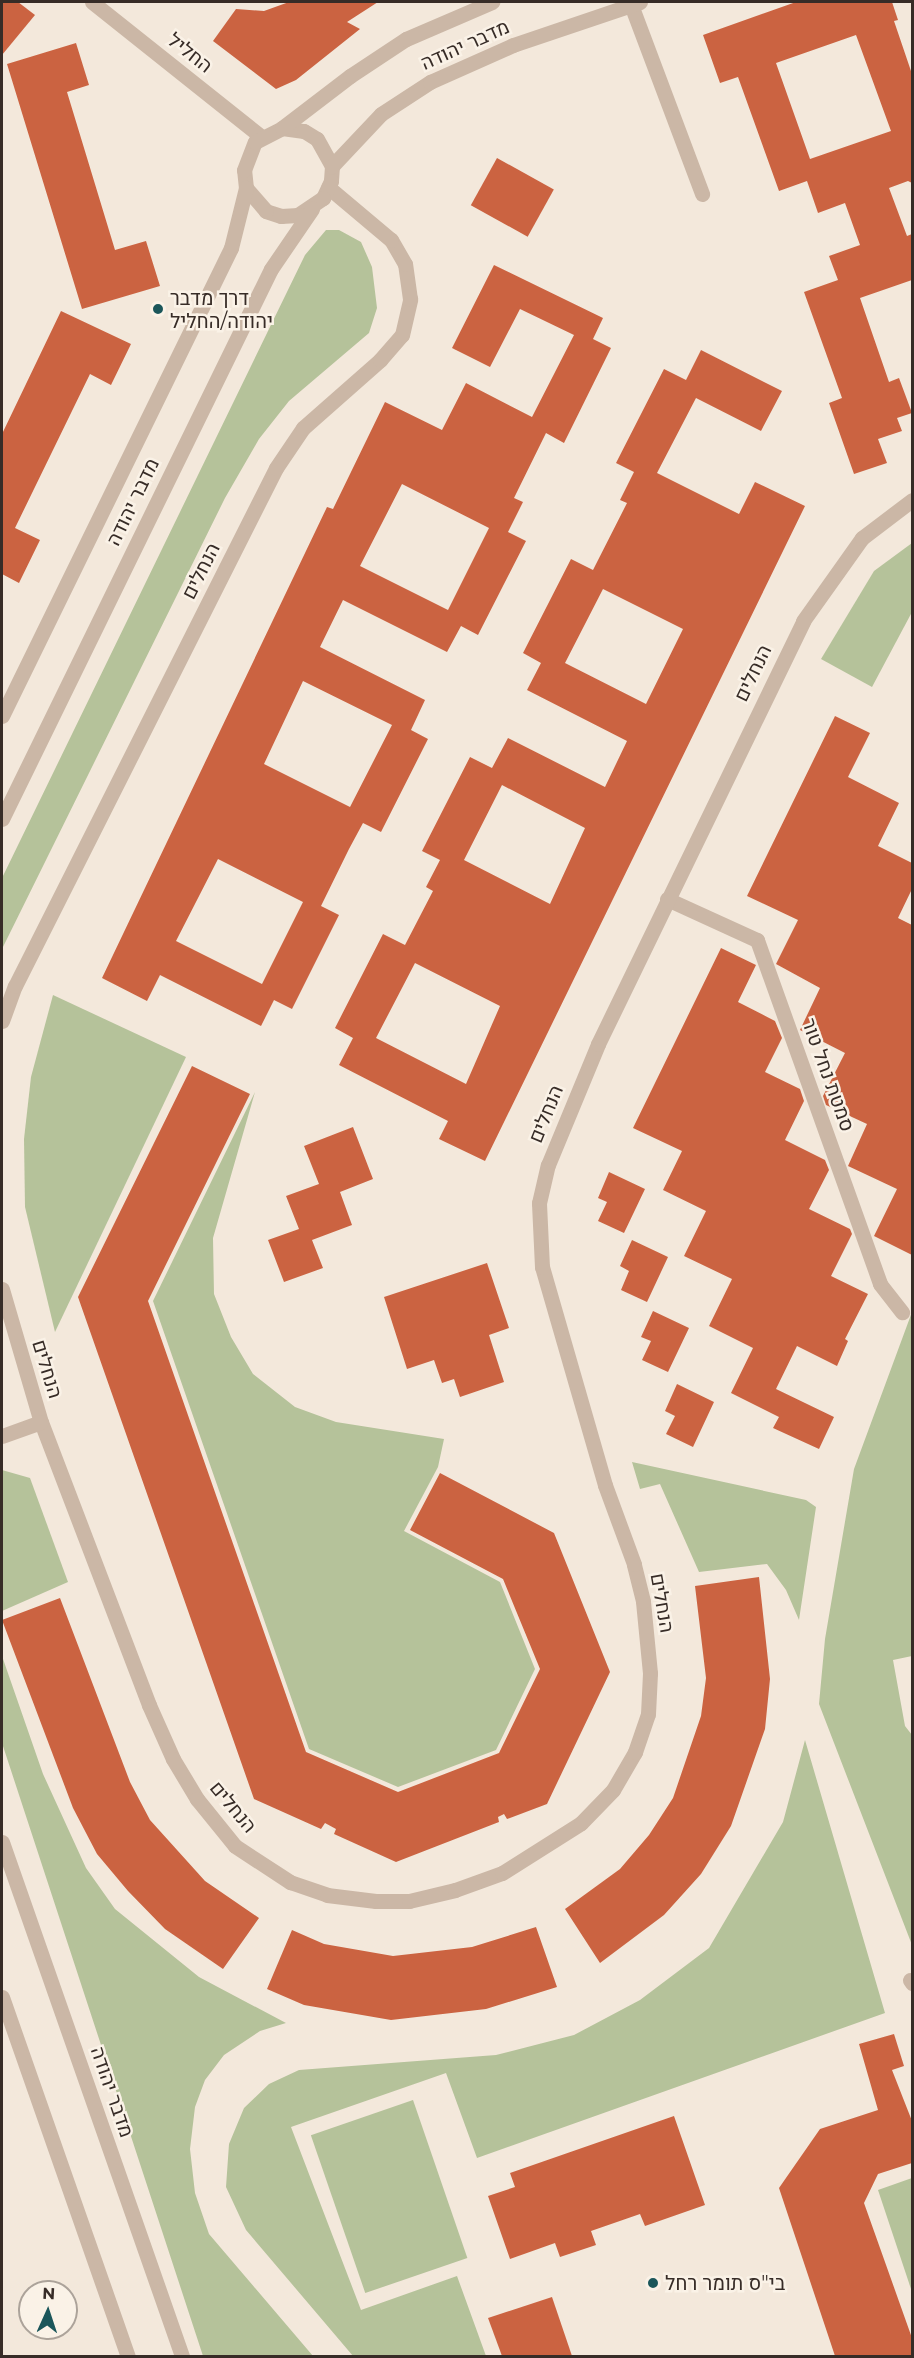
<!DOCTYPE html>
<html>
<head>
<meta charset="utf-8">
<style>
  body { margin:0 }
  #map { position:relative; width:914px; height:2358px; overflow:hidden; background:#f3e8db; font-family:Montserrat,Heebo,sans-serif }
  div>[style] { position:absolute }
  [style*='--x'] { left:calc(var(--x)*1px); top:calc(var(--y)*1px); width:calc(var(--w)*1px); rotate:calc(var(--a)*1deg) }
  .green>* { inset:0; background:#b5c29a; transform-origin:0 0 }
  .building>* { inset:0; background:#cb6341; transform-origin:0 0 }
  .pedestrian>* { height:15px; margin:-7.5px; padding:0 7.5px; transform-origin:7.5px; border-radius:7.5px; background:#cbb7a6 }
  .minor>* { height:15px; margin:-7.5px; padding:0 7.5px; transform-origin:7.5px; border-radius:7.5px; background:#cbb7a6 }
  .tertiary>* { height:15px; margin:-7.5px; padding:0 7.5px; transform-origin:7.5px; border-radius:7.5px; background:#cbb7a6 }
  .dots>* { width:16px; height:16px; translate:-50% -50%; box-sizing:border-box; border:3px solid #faf2e7; border-radius:50% }
  span { translate:-50% -50%; white-space:nowrap; text-align:center; line-height:1.15; -webkit-text-stroke:5px #faf2e7; paint-order:stroke }
  .street-label { font-size:20px; color:#372c27 }
  .poi-label { font-size:20px; color:#372c27 }
  .left { translate:0 -50%; text-align:left }
  .frame { position:absolute; inset:0; border:3px solid #372c27; pointer-events:none }
  .north { position:absolute; left:18px; top:2280px; width:60px; height:60px; box-sizing:border-box; background:#faf2e7; border:2px solid #aca39a; border-radius:50%; rotate:3deg; font-size:16px; font-weight:700; line-height:24px; text-align:center; color:#372c27 }
  .north::after { content:''; display:block; margin:auto; width:21px; height:27px; background:#1b565a; clip-path:polygon(50% 0,100% 100%,50% 72%,0 100%) }
</style>
</head>
<body>
<div id="map">
  <div class="green">
    <div style="clip-path:polygon(326px 230px,339px 230px,361px 242px,372px 267px,377px 308px,369px 333px,289px 401px,259px 439px,225px 498px,2px 949px,2px 878px,305px 255px)"></div>
    <div style="clip-path:polygon(912px 543px,912px 612px,872px 687px,821px 659px,874px 571px)"></div>
    <div style="clip-path:polygon(53px 995px,186px 1057px,55px 1332px,25px 1207px,24px 1139px,31px 1077px)"></div>
    <div style="clip-path:polygon(255px 1092px,213px 1238px,214px 1294px,231px 1337px,253px 1374px,295px 1407px,336px 1422px,444px 1439px,438px 1467px,404px 1531px,500px 1582px,535px 1669px,496px 1750px,398px 1787px,309px 1749px,153px 1301px)"></div>
    <div style="clip-path:polygon(912px 1312px,912px 1656px,893px 1660px,905px 1726px,912px 1735px,912px 1945px,819px 1704px,825px 1639px,854px 1469px)"></div>
    <div style="clip-path:polygon(632px 1462px,806px 1500px,816px 1507px,799px 1620px,786px 1590px,767px 1564px,699px 1572px,660px 1484px,640px 1489px)"></div>
    <div style="clip-path:polygon(2px 1470px,30px 1478px,68px 1582px,2px 1611px)"></div>
    <div style="clip-path:polygon(2px 1656px,43px 1774px,86px 1868px,115px 1909px,199px 1977px,286px 2023px,260px 2031px,224px 2055px,205px 2080px,195px 2107px,190px 2149px,195px 2193px,209px 2234px,313px 2356px,203px 2356px,2px 1743px)"></div>
    <div style="clip-path:polygon(805px 1740px,885px 2013px,477px 2158px,446px 2073px,291px 2127px,361px 2310px,457px 2276px,486px 2356px,353px 2356px,246px 2230px,226px 2187px,229px 2144px,244px 2108px,269px 2084px,299px 2070px,496px 2055px,574px 2035px,640px 2000px,709px 1948px,783px 1822px)"></div>
    <div style="left:413px;top:2100px;width:167px;height:108px;rotate:71deg"></div>
    <div style="clip-path:polygon(912px 2178px,912px 2292px,878px 2190px)"></div>
  </div>
  <div class="building">
    <div style="clip-path:polygon(2px 2px,18px 2px,35px 15px,2px 55px)"></div>
    <div style="clip-path:polygon(289px 2px,378px 2px,347px 22px,360px 29px,296px 80px,276px 89px,213px 41px,236px 9px,264px 11px)"></div>
    <div style="clip-path:polygon(evenodd,796px 2px,892px 2px,898px 20px,894px 21px,912px 74px,912px 183px,908px 181px,889px 188px,907px 236px,912px 234px,912px 280px,860px 298px,889px 382px,899px 378px,912px 413px,897px 418px,902px 431px,878px 439px,887px 463px,854px 474px,829px 403px,842px 398px,804px 292px,838px 280px,829px 256px,860px 245px,845px 203px,818px 213px,807px 181px,779px 191px,738px 77px,720px 83px,703px 35px,796px 2px,856px 35px,891px 131px,810px 159px,776px 63px,856px 35px)"></div>
    <div style="clip-path:polygon(76px 43px,89px 85px,67px 92px,115px 250px,146px 241px,160px 286px,82px 309px,7px 64px)"></div>
    <div style="left:497px;top:158px;width:65px;height:54px;rotate:29deg"></div>
    <div style="clip-path:polygon(evenodd,494px 265px,603px 318px,593px 339px,611px 348px,564px 443px,546px 433px,514px 498px,523px 502px,508px 532px,526px 541px,478px 635px,461px 626px,447px 652px,343px 600px,320px 647px,425px 700px,411px 730px,428px 739px,381px 832px,363px 823px,349px 849px,321px 906px,339px 915px,292px 1009px,274px 1000px,261px 1026px,160px 975px,147px 1001px,102px 978px,327px 507px,333px 509px,385px 402px,442px 430px,466px 383px,532px 417px,574px 335px,520px 309px,490px 367px,452px 348px,494px 265px,402px 484px,489px 528px,448px 610px,360px 566px,402px 484px,494px 265px,303px 681px,392px 725px,350px 807px,264px 764px,303px 681px,494px 265px,218px 859px,303px 902px,262px 984px,176px 941px,218px 859px)"></div>
    <div style="clip-path:polygon(61px 311px,131px 344px,111px 385px,90px 374px,15px 528px,40px 540px,19px 583px,2px 574px,2px 434px)"></div>
    <div style="clip-path:polygon(evenodd,701px 350px,782px 391px,761px 431px,696px 398px,657px 473px,739px 514px,755px 482px,805px 506px,485px 1161px,439px 1139px,448px 1121px,339px 1065px,353px 1038px,335px 1028px,383px 934px,405px 945px,433px 891px,426px 887px,440px 860px,422px 851px,470px 757px,492px 768px,508px 738px,605px 787px,627px 741px,527px 690px,541px 663px,523px 653px,571px 559px,593px 570px,627px 503px,620px 500px,634px 472px,616px 463px,664px 369px,686px 380px,701px 350px,603px 589px,683px 629px,646px 704px,565px 663px,603px 589px,701px 350px,502px 785px,585px 828px,550px 904px,464px 860px,502px 785px,701px 350px,415px 963px,500px 1006px,466px 1084px,376px 1038px,415px 963px)"></div>
    <div style="clip-path:polygon(835px 716px,870px 733px,848px 777px,899px 803px,878px 846px,912px 863px,912px 889px,898px 918px,912px 925px,912px 1255px,874px 1236px,897px 1189px,848px 1166px,867px 1124px,826px 1105px,823px 1096px,845px 1053px,800px 1030px,820px 988px,776px 964px,798px 920px,747px 896px)"></div>
    <div style="clip-path:polygon(721px 948px,756px 965px,738px 1002px,775px 1021px,782px 1038px,765px 1072px,800px 1089px,804px 1101px,785px 1140px,825px 1160px,829px 1170px,809px 1209px,850px 1229px,852px 1234px,831px 1276px,868px 1294px,845px 1339px,848px 1341px,837px 1366px,797px 1346px,776px 1389px,834px 1417px,819px 1449px,773px 1428px,779px 1417px,731px 1393px,753px 1348px,709px 1326px,732px 1279px,684px 1256px,706px 1211px,663px 1190px,682px 1151px,633px 1128px)"></div>
    <div style="clip-path:polygon(192px 1066px,250px 1094px,148px 1301px,306px 1752px,398px 1792px,499px 1753px,540px 1669px,503px 1579px,410px 1530px,440px 1473px,554px 1533px,610px 1672px,547px 1804px,507px 1819px,504px 1814px,498px 1817px,499px 1822px,396px 1862px,334px 1834px,336px 1829px,325px 1823px,321px 1829px,254px 1799px,78px 1297px)"></div>
    <div style="clip-path:polygon(353px 1127px,373px 1179px,340px 1192px,352px 1225px,312px 1240px,323px 1268px,284px 1282px,268px 1240px,299px 1229px,286px 1196px,319px 1184px,304px 1146px)"></div>
    <div style="clip-path:polygon(609px 1172px,645px 1189px,624px 1233px,598px 1221px,607px 1202px,598px 1198px)"></div>
    <div style="clip-path:polygon(632px 1240px,668px 1257px,647px 1302px,621px 1290px,629px 1271px,620px 1266px)"></div>
    <div style="clip-path:polygon(487px 1263px,509px 1328px,489px 1335px,504px 1382px,460px 1397px,454px 1379px,442px 1383px,434px 1360px,407px 1369px,384px 1297px)"></div>
    <div style="clip-path:polygon(653px 1311px,689px 1328px,668px 1372px,642px 1360px,651px 1341px,641px 1337px)"></div>
    <div style="clip-path:polygon(677px 1384px,714px 1402px,693px 1447px,666px 1434px,675px 1416px,665px 1411px)"></div>
    <div style="clip-path:polygon(759px 1577px,770px 1679px,765px 1729px,731px 1826px,701px 1874px,664px 1915px,600px 1963px,565px 1909px,620px 1869px,649px 1835px,673px 1798px,701px 1716px,706px 1678px,695px 1586px)"></div>
    <div style="clip-path:polygon(60px 1598px,130px 1782px,150px 1820px,205px 1881px,259px 1918px,223px 1969px,165px 1929px,128px 1891px,97px 1854px,73px 1808px,2px 1620px)"></div>
    <div style="clip-path:polygon(536px 1927px,557px 1987px,486px 2009px,391px 2020px,304px 2005px,267px 1989px,292px 1930px,324px 1944px,393px 1956px,472px 1947px)"></div>
    <div style="clip-path:polygon(894px 2034px,904px 2066px,892px 2070px,912px 2121px,912px 2163px,878px 2174px,864px 2203px,912px 2338px,912px 2356px,835px 2356px,779px 2188px,820px 2129px,878px 2110px,859px 2044px)"></div>
    <div style="clip-path:polygon(674px 2116px,705px 2205px,645px 2226px,640px 2214px,591px 2231px,596px 2245px,560px 2257px,555px 2243px,510px 2259px,488px 2196px,515px 2187px,510px 2173px)"></div>
    <div style="clip-path:polygon(552px 2297px,572px 2356px,502px 2356px,488px 2318px)"></div>
  </div>
  <div class="pedestrian">
    <div style="--x:667;--y:899;--w:99;--a:24.5"></div>
    <div style="--x:757;--y:940;--w:365;--a:70.3"></div>
    <div style="--x:880;--y:1284;--w:36;--a:52"></div>
  </div>
  <div class="minor">
    <div style="--x:630;--y:2;--w:205;--a:69.4"></div>
    <div style="--x:2;--y:1021;--w:37;--a:-70"></div>
    <div style="--x:15;--y:986;--w:580;--a:-63.26"></div>
    <div style="--x:276;--y:468;--w:48;--a:-56"></div>
    <div style="--x:303;--y:428;--w:103;--a:-41.4"></div>
    <div style="--x:380;--y:360;--w:33;--a:-49"></div>
    <div style="--x:402;--y:335;--w:37;--a:-77"></div>
    <div style="--x:410;--y:299;--w:35;--a:-98"></div>
    <div style="--x:405;--y:264;--w:28;--a:-120"></div>
    <div style="--x:391;--y:240;--w:82;--a:-139.9"></div>
    <div style="--x:2;--y:1289;--w:139;--a:73.7"></div>
    <div style="--x:41;--y:1422;--w:303;--a:69.1"></div>
    <div style="--x:149;--y:1705;--w:59;--a:66"></div>
    <div style="--x:173;--y:1759;--w:47;--a:59"></div>
    <div style="--x:197;--y:1799;--w:60;--a:51"></div>
    <div style="--x:235;--y:1846;--w:66;--a:33.2"></div>
    <div style="--x:290;--y:1882;--w:39;--a:19"></div>
    <div style="--x:327;--y:1895;--w:49;--a:7"></div>
    <div style="--x:376;--y:1901;--w:33;--a:0"></div>
    <div style="--x:409;--y:1901;--w:47;--a:-13.4"></div>
    <div style="--x:455;--y:1890;--w:50;--a:-19.9"></div>
    <div style="--x:502;--y:1873;--w:93;--a:-32.3"></div>
    <div style="--x:581;--y:1823;--w:46;--a:-45.9"></div>
    <div style="--x:613;--y:1790;--w:44;--a:-59.9"></div>
    <div style="--x:635;--y:1752;--w:40;--a:-71.1"></div>
    <div style="--x:648;--y:1714;--w:41;--a:-87.2"></div>
    <div style="--x:650;--y:1673;--w:72;--a:-95.6"></div>
    <div style="--x:643;--y:1601;--w:38;--a:-104"></div>
    <div style="--x:634;--y:1564;--w:84;--a:-110.2"></div>
    <div style="--x:605;--y:1485;--w:227;--a:-106.1"></div>
    <div style="--x:542;--y:1267;--w:64;--a:-92.7"></div>
    <div style="--x:539;--y:1203;--w:39;--a:-77"></div>
    <div style="--x:548;--y:1165;--w:131;--a:-67.5"></div>
    <div style="--x:598;--y:1044;--w:470;--a:-64.1"></div>
    <div style="--x:803;--y:621;--w:102;--a:-54.6"></div>
    <div style="--x:862;--y:538;--w:63;--a:-37.2"></div>
    <div style="--x:2;--y:1436;--w:41;--a:-19.7"></div>
    <div style="--x:910;--y:1980;--w:4;--a:56"></div>
  </div>
  <div class="tertiary">
    <div style="--x:92;--y:2;--w:217;--a:38.5"></div>
    <div style="--x:282;--y:128;--w:22;--a:8"></div>
    <div style="--x:304;--y:131;--w:15;--a:32"></div>
    <div style="--x:317;--y:139;--w:31;--a:61"></div>
    <div style="--x:332;--y:166;--w:15;--a:94"></div>
    <div style="--x:331;--y:181;--w:19;--a:115"></div>
    <div style="--x:323;--y:198;--w:30;--a:146"></div>
    <div style="--x:298;--y:215;--w:17;--a:177"></div>
    <div style="--x:281;--y:216;--w:16;--a:-162"></div>
    <div style="--x:266;--y:211;--w:30;--a:-131"></div>
    <div style="--x:246;--y:188;--w:18;--a:-96"></div>
    <div style="--x:244;--y:170;--w:30;--a:-69"></div>
    <div style="--x:255;--y:142;--w:30;--a:-27"></div>
    <div style="--x:282;--y:128;--w:86;--a:-37.4"></div>
    <div style="--x:350;--y:76;--w:67;--a:-33.5"></div>
    <div style="--x:406;--y:39;--w:94;--a:-23.3"></div>
    <div style="--x:332;--y:166;--w:71;--a:-46.7"></div>
    <div style="--x:381;--y:114;--w:59;--a:-33.1"></div>
    <div style="--x:430;--y:82;--w:91;--a:-24"></div>
    <div style="--x:513;--y:45;--w:134;--a:-18.7"></div>
    <div style="--x:2;--y:716;--w:521;--a:-63.93"></div>
    <div style="--x:231;--y:248;--w:62;--a:-76"></div>
    <div style="--x:2;--y:819;--w:612;--a:-63.94"></div>
    <div style="--x:271;--y:269;--w:73;--a:-55.7"></div>
    <div style="--x:2;--y:1842;--w:545;--a:70.7"></div>
    <div style="--x:2;--y:1997;--w:380;--a:70.7"></div>
  </div>
  <div class="dots">
    <div style="left:158px;top:309px;background:#1b565a"></div>
    <div style="left:653px;top:2283px;background:#1b565a"></div>
  </div>
  <div class="street-label">
    <span style="left:465px;top:45px;rotate:-24deg">מדבר יהודה</span>
    <span style="left:190px;top:53px;rotate:38deg">החליל</span>
    <span style="left:133px;top:502px;rotate:-64deg">מדבר יהודה</span>
    <span style="left:201px;top:571px;rotate:-63deg">הנחלים</span>
    <span style="left:753px;top:673px;rotate:-64deg">הנחלים</span>
    <span style="left:828px;top:1075px;rotate:70deg">סמטת נחל טור</span>
    <span style="left:546px;top:1114px;rotate:-68deg">הנחלים</span>
    <span style="left:47px;top:1369px;rotate:73deg">הנחלים</span>
    <span style="left:662px;top:1603px;rotate:80deg">הנחלים</span>
    <span style="left:233px;top:1807px;rotate:50deg">הנחלים</span>
    <span style="left:112px;top:2092px;rotate:71deg">מדבר יהודה</span>
  </div>
  <div class="poi-label">
    <span class="left" style="left:170px;top:310px">דרך מדבר<br>יהודה/החליל</span>
    <span class="left" style="left:665px;top:2283px">בי"ס תומר רחל</span>
  </div>
  <div class="frame"></div>
  <div class="north">N</div>
</div>
</body>
</html>
